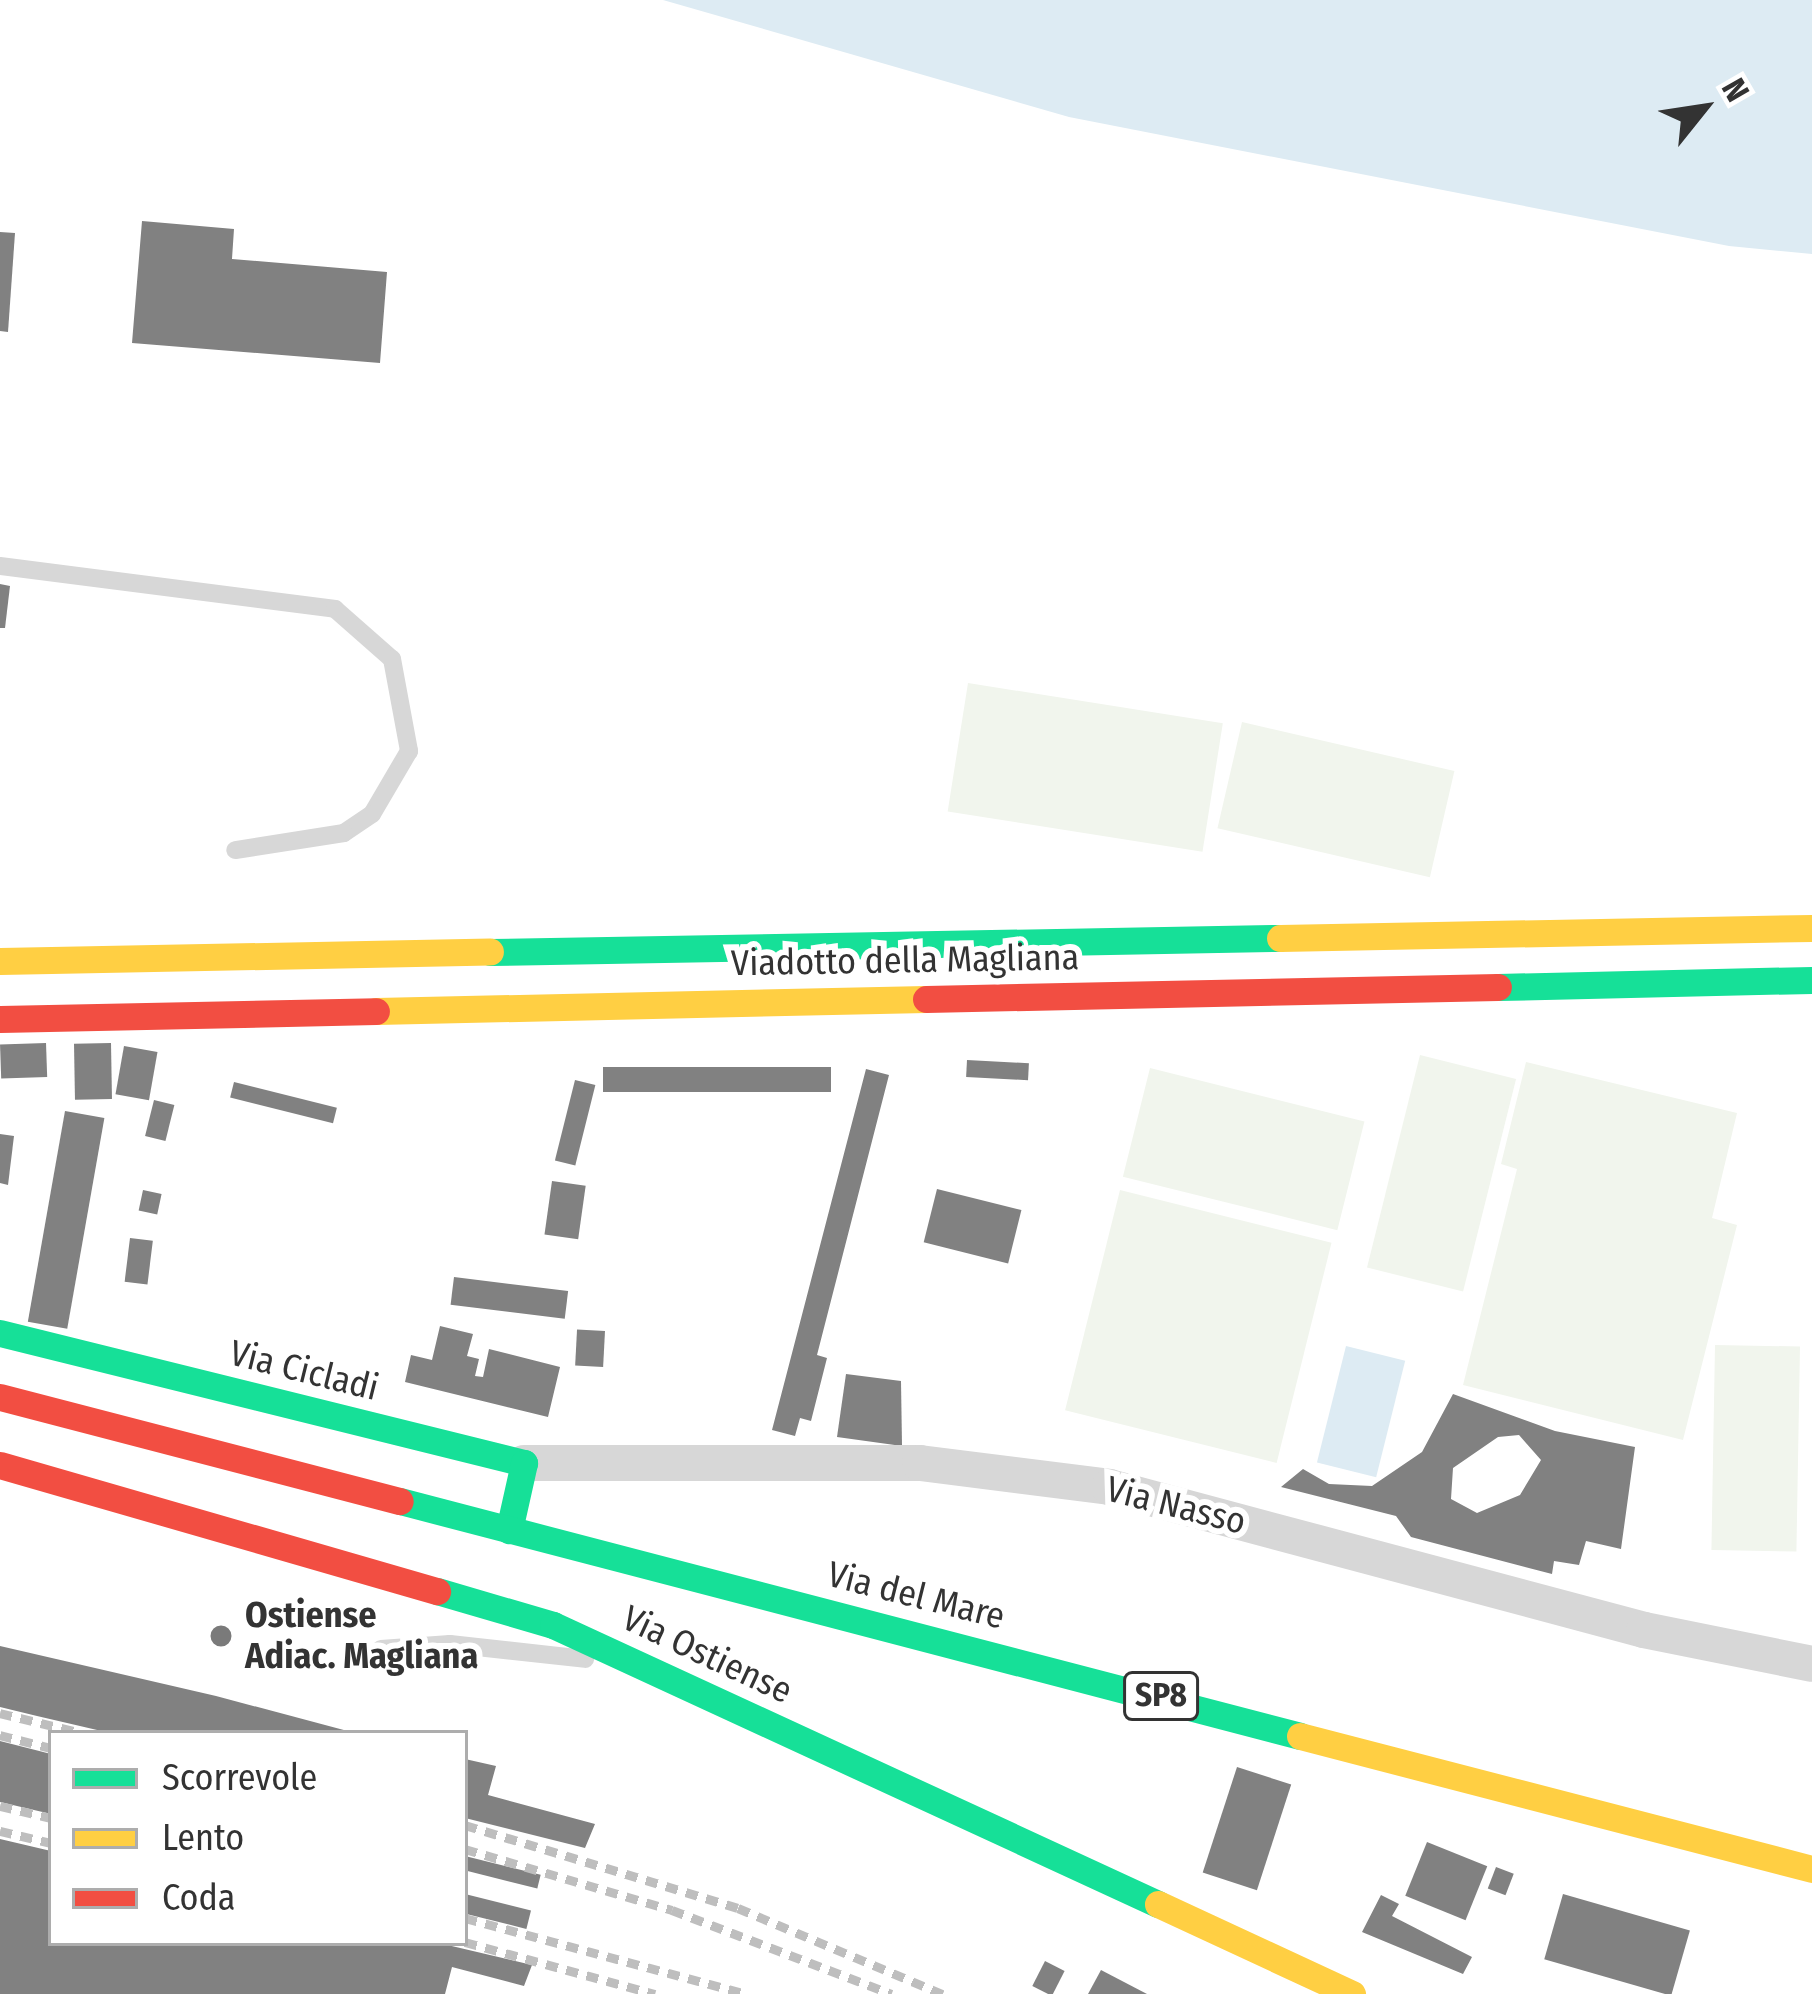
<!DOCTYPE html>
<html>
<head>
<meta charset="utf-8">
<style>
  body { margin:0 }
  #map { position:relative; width:1812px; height:1994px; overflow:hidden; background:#fff; font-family:"Fira Sans Condensed",sans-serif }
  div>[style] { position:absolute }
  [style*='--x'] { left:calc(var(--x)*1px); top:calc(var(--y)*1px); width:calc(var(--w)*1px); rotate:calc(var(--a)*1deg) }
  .green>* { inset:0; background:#f1f5ed; transform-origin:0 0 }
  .water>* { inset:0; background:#ddebf3; transform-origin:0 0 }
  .building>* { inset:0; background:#818181; transform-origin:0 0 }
  .lane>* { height:18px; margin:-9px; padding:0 9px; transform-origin:9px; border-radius:9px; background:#d7d7d7 }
  .street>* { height:36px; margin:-18px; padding:0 18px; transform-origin:18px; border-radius:18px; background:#d7d7d7 }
  .fast>* { height:27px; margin:-13.5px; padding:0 13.5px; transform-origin:13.5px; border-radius:13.5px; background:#16e098 }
  .slow>* { height:27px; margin:-13.5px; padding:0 13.5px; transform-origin:13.5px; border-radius:13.5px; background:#ffcf43 }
  .jam>* { height:27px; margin:-13.5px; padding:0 13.5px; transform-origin:13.5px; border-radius:13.5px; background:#f24e42 }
  .rail>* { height:9px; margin-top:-4.5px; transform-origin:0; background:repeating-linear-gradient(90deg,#bebebe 0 12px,transparent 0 21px) }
  .dots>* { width:33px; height:33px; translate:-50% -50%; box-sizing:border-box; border:6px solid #fff; border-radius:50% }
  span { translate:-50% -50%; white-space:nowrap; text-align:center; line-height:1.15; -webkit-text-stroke:12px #fff; paint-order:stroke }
  .shield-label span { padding:3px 9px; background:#fff; border:3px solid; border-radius:9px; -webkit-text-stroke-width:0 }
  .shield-label { font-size:33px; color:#333; font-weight:700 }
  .street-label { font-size:36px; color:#333 }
  .poi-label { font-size:36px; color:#333; font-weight:700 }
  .left { translate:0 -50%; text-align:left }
  .legend { position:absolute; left:48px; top:1730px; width:420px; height:216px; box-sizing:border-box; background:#fff; border:3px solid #adadad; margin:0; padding:15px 21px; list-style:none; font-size:36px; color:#333 }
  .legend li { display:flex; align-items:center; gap:24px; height:60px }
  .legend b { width:60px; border:3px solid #adadad }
  .north { position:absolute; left:1644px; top:48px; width:120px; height:120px; -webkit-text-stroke:9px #fff; paint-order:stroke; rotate:60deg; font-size:33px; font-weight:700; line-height:48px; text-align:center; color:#333 }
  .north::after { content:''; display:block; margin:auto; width:42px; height:54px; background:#333; clip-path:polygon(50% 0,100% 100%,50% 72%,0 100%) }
</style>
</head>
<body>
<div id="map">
  <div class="green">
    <div style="left:968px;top:683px;width:258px;height:130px;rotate:9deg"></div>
    <div style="left:1242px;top:722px;width:218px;height:109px;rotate:13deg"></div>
    <div style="left:1420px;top:1055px;width:99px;height:219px;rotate:14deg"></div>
    <div style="clip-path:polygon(1526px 1062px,1737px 1113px,1712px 1218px,1737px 1225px,1683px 1440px,1463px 1385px,1517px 1169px,1501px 1164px)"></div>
    <div style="left:1150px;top:1068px;width:221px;height:112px;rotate:14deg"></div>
    <div style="left:1120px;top:1190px;width:218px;height:227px;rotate:14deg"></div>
    <div style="left:1715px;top:1345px;width:85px;height:205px;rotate:1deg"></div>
  </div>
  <div class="water">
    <div style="clip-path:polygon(663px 0,1812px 0,1812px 254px,1729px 246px,1069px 117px)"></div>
    <div style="left:1346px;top:1346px;width:61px;height:120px;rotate:14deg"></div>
  </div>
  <div class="building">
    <div style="clip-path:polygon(142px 221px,234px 229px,232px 259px,387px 272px,380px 363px,132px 343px)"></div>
    <div style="clip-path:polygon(0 232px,15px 233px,8px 332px,0 331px)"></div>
    <div style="clip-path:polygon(0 584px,10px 586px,5px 628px,0 628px)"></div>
    <div style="left:46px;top:1043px;width:34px;height:46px;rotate:88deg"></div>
    <div style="left:111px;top:1043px;width:56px;height:37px;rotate:89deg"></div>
    <div style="left:124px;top:1046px;width:34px;height:49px;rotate:10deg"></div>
    <div style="left:967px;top:1060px;width:62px;height:17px;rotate:3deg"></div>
    <div style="left:831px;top:1067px;width:25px;height:228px;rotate:90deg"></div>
    <div style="clip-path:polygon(866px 1069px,889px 1075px,817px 1355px,827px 1358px,811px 1421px,800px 1418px,795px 1436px,772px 1430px)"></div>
    <div style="left:575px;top:1080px;width:21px;height:83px;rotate:14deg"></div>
    <div style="left:234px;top:1082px;width:106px;height:16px;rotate:14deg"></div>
    <div style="left:154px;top:1100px;width:21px;height:37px;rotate:14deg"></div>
    <div style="left:65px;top:1111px;width:40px;height:214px;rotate:10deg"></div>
    <div style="clip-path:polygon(0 1134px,14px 1136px,8px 1185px,0 1183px)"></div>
    <div style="left:552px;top:1181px;width:34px;height:54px;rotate:8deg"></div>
    <div style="left:937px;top:1189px;width:87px;height:55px;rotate:14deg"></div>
    <div style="left:143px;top:1190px;width:19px;height:21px;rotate:12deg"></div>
    <div style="left:130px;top:1238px;width:23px;height:44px;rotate:7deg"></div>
    <div style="left:454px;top:1277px;width:115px;height:28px;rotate:7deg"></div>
    <div style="clip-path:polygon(440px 1326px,473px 1334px,467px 1356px,479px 1359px,475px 1376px,483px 1377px,489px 1349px,560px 1367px,548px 1417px,405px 1382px,411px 1355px,432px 1360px)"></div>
    <div style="left:605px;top:1331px;width:36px;height:28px;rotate:93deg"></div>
    <div style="clip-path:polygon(846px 1374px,901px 1381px,902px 1446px,837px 1437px)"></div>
    <div style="clip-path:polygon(evenodd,1453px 1394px,1555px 1431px,1635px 1447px,1621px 1549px,1586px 1541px,1579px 1565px,1554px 1561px,1552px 1574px,1411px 1537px,1396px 1516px,1281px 1487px,1303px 1469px,1329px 1484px,1372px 1486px,1422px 1452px,1453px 1394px,1519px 1435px,1541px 1460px,1520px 1495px,1477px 1513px,1451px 1499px,1453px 1468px,1498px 1437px,1519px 1435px)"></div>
    <div style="clip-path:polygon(0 1646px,216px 1696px,355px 1733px,110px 1733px,37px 1716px,0 1707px)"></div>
    <div style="clip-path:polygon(0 1741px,51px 1754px,51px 1814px,0 1802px)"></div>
    <div style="clip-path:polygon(465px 1759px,496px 1766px,488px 1795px,595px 1824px,585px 1848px,465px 1818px)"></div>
    <div style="left:1237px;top:1767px;width:57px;height:111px;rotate:18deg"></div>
    <div style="clip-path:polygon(0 1839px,51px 1851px,51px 1943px,439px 1943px,532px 1965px,524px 1986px,452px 1967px,445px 1994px,0 1994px)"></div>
    <div style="left:1427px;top:1842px;width:65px;height:58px;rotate:22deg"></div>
    <div style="left:465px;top:1856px;width:78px;height:14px;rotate:14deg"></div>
    <div style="left:1496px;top:1867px;width:19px;height:23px;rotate:21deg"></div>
    <div style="left:465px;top:1894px;width:68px;height:19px;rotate:14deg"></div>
    <div style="left:1563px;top:1894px;width:132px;height:68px;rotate:16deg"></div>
    <div style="clip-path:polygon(1381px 1895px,1399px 1904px,1392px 1916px,1472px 1957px,1463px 1974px,1362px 1932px)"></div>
    <div style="left:1045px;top:1961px;width:22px;height:28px;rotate:27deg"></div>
    <div style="clip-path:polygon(1101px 1970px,1147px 1994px,1088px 1994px)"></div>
  </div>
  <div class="lane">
    <div style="--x:0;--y:566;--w:338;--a:7.3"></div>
    <div style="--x:335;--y:609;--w:76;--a:41.3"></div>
    <div style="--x:392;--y:659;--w:94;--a:79.5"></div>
    <div style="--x:409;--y:751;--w:73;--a:120.4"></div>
    <div style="--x:372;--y:814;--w:34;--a:146"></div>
    <div style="--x:344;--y:833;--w:110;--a:171.1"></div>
    <div style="--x:381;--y:1649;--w:69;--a:-4.1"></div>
    <div style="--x:450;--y:1644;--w:136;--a:6.3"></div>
  </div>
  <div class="street">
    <div style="--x:524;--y:1463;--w:396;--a:0"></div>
    <div style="--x:920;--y:1463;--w:191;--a:7.2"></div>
    <div style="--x:1109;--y:1487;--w:554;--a:14.96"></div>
    <div style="--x:1644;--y:1630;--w:171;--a:11.4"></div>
  </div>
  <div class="fast">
    <div style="--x:490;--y:952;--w:790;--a:-1.02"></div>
    <div style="--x:1498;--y:987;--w:314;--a:-1.3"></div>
    <div style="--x:0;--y:1333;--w:540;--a:13.93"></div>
    <div style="--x:524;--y:1463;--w:69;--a:102.6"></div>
    <div style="--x:400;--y:1501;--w:930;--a:14.63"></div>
    <div style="--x:437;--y:1591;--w:121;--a:16.3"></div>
    <div style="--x:553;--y:1625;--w:666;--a:24.76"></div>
  </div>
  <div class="slow">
    <div style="--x:1280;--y:938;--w:532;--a:-1.08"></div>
    <div style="--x:0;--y:961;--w:490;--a:-1.1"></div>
    <div style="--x:376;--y:1011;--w:550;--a:-1.25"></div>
    <div style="--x:1300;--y:1736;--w:529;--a:14.56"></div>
    <div style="--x:1158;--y:1904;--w:214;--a:24.9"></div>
  </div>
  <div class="jam">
    <div style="--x:926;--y:999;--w:572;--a:-1.2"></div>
    <div style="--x:0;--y:1019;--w:376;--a:-1.2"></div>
    <div style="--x:0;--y:1397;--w:413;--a:14.6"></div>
    <div style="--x:0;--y:1465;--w:455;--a:16.1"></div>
  </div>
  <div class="rail">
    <div style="--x:0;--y:1713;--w:84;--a:13.7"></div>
    <div style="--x:0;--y:1735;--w:53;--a:14.3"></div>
    <div style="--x:0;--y:1806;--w:52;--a:13.2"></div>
    <div style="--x:465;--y:1825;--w:285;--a:16.9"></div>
    <div style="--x:738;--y:1908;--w:222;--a:22.8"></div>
    <div style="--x:0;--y:1831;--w:52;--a:13.2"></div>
    <div style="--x:465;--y:1849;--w:216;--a:16.4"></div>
    <div style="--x:672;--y:1910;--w:235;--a:20.9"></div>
    <div style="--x:465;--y:1918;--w:292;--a:15.1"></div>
    <div style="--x:465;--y:1942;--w:197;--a:15.3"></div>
  </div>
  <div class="dots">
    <div style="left:221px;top:1636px;background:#7a7a7a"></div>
  </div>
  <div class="shield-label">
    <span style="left:1161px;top:1696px">SP8</span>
  </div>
  <div class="street-label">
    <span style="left:905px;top:961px;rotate:-1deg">Viadotto della Magliana</span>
    <span style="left:304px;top:1371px;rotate:14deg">Via Cicladi</span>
    <span style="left:1176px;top:1506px;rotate:14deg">Via Nasso</span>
    <span style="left:916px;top:1596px;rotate:14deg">Via del Mare</span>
    <span style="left:707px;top:1655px;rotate:25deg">Via Ostiense</span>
  </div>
  <div class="poi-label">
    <span class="left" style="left:245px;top:1636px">Ostiense<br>Adiac. Magliana</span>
  </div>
  <ul class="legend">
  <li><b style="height:15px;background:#16e098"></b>Scorrevole</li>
  <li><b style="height:15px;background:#ffcf43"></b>Lento</li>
  <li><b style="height:15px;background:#f24e42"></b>Coda</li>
  </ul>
  <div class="north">N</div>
</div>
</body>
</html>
